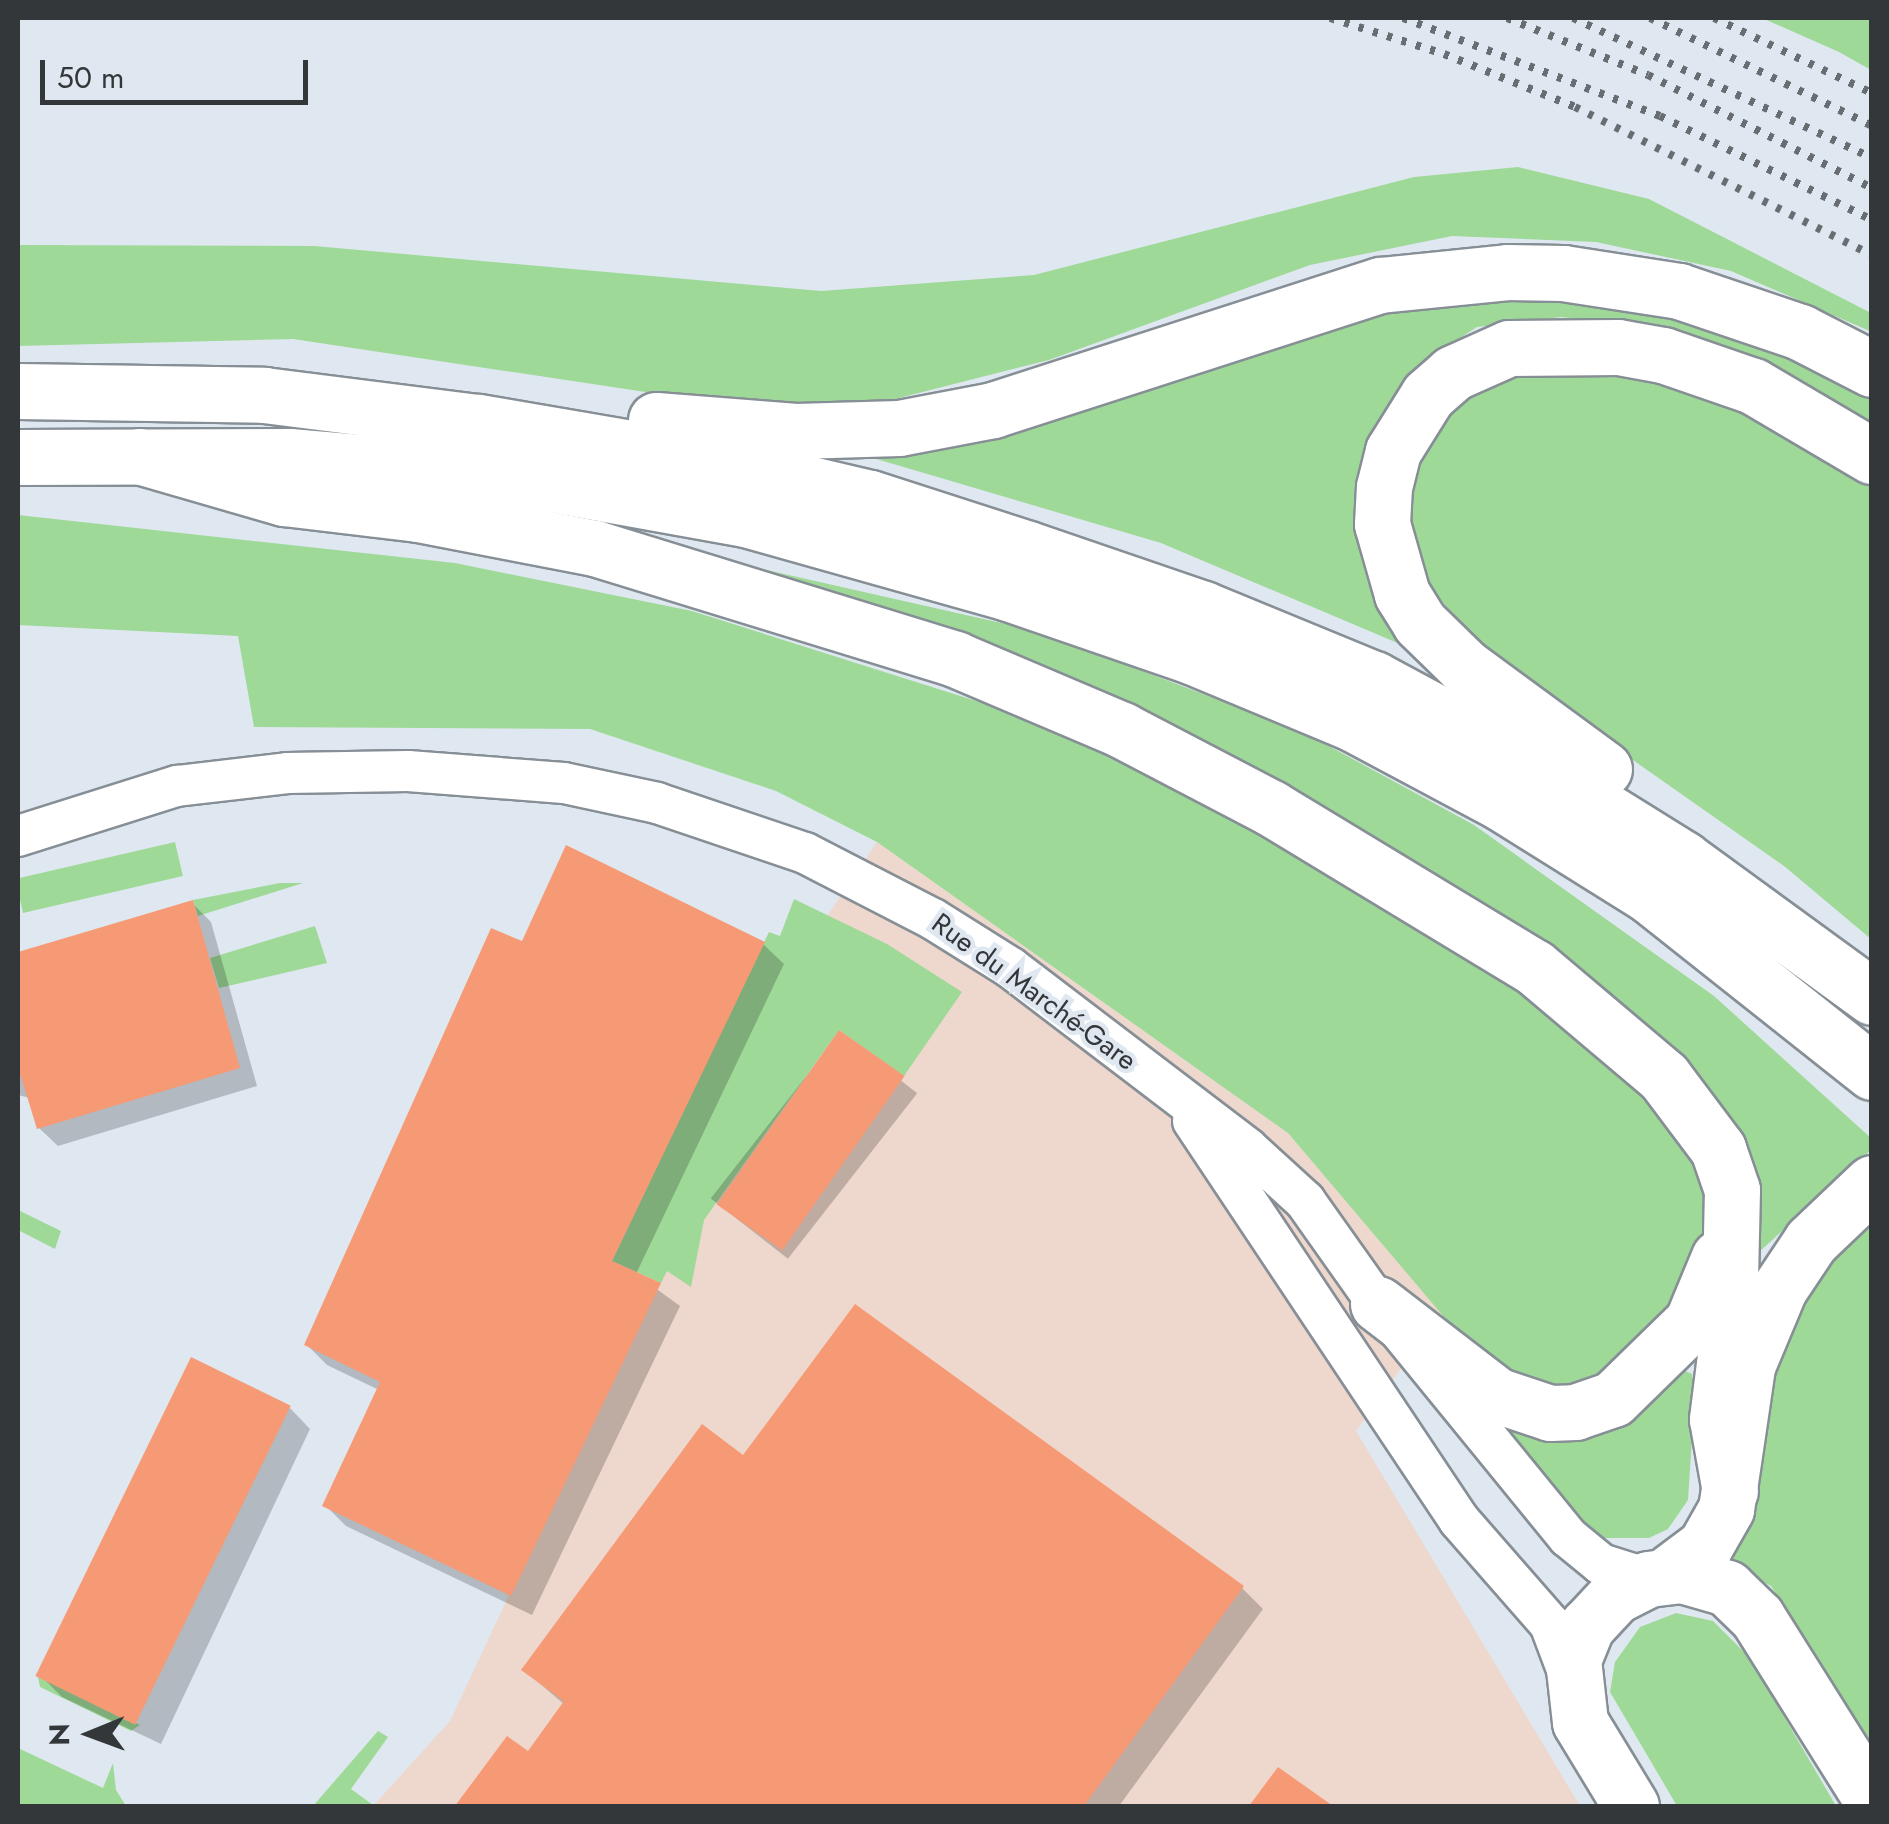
<!DOCTYPE html>
<html>
<head>
<meta charset="utf-8">
<style>
  body { margin:0 }
  #map { position:relative; width:1889px; height:1824px; overflow:hidden; background:#dfe8f0; font-family:Jost,sans-serif }
  div>[style] { position:absolute }
  [style*='--x'] { left:calc(var(--x)*1px); top:calc(var(--y)*1px); width:calc(var(--w)*1px); rotate:calc(var(--a)*1deg) }
  .industrial>* { inset:0; background:#eed7cc }
  .green>* { inset:0; background:#9fd998; transform-origin:0 0 }
  .shadow>* { inset:0; background:#0003; transform-origin:0 0 }
  .building>* { inset:0; background:#f59a74; transform-origin:0 0 }
  .roads { filter:drop-shadow(2px 0 #878f96) drop-shadow(-2px 0 #878f96) drop-shadow(0 2px #878f96) drop-shadow(0 -2px #878f96) }
  .street>* { height:40px; margin:-20px; padding:0 20px; transform-origin:20px; border-radius:20px; background:#fff }
  .secondary>* { height:55px; margin:-27.5px; padding:0 27.5px; transform-origin:27.5px; border-radius:27.5px; background:#fff }
  .highway>* { height:55px; margin:-27.5px; padding:0 27.5px; transform-origin:27.5px; border-radius:27.5px; background:#fff }
  .rail>* { height:8px; margin-top:-4px; transform-origin:0; background:repeating-linear-gradient(90deg,#686d71 0 5px,transparent 0 15px) }
  span { translate:-50% -50%; white-space:nowrap; text-align:center; line-height:1.15; -webkit-text-stroke:9px #dfe8f0; paint-order:stroke }
  .street-label { font-size:28px; color:#34373a }
  .frame { position:absolute; inset:0; border:20px solid #34373a; pointer-events:none }
  .north { position:absolute; left:40px; top:1684px; width:100px; height:100px; -webkit-text-stroke:8px #dfe8f0; paint-order:stroke; rotate:269deg; font-size:28px; font-weight:700; line-height:40px; text-align:center; color:#34373a }
  .north::after { content:''; display:block; margin:auto; width:35px; height:45px; background:#34373a; clip-path:polygon(50% 0,100% 100%,50% 72%,0 100%) }
  .scale { position:absolute; left:40px; top:60px; width:268px; height:45px; box-sizing:border-box; border:5px solid #34373a; border-top:0; padding-left:12px; font-size:30px; line-height:35px; white-space:nowrap; color:#34373a; -webkit-text-stroke:8px #dfe8f0; paint-order:stroke }
</style>
</head>
<body>
<div id="map">
  <div class="industrial">
    <div style="clip-path:polygon(877px 842px,1288px 1133px,1441px 1313px,1356px 1431px,1580px 1806px,373px 1806px,450px 1721px,829px 913px)"></div>
  </div>
  <div class="green">
    <div style="clip-path:polygon(1762px 18px,1871px 18px,1871px 70px,1839px 52px)"></div>
    <div style="clip-path:polygon(1518px 167px,1649px 199px,1871px 313px,1872px 332px,1731px 271px,1596px 242px,1452px 236px,1310px 265px,1049px 360px,887px 401px,745px 407px,293px 339px,18px 346px,18px 245px,314px 246px,821px 291px,1034px 275px,1414px 177px)"></div>
    <div style="clip-path:polygon(1576px 281px,1871px 380px,1871px 430px,1611px 322px,1561px 317px,1477px 327px,1418px 365px,1375px 424px,1362px 459px,1357px 498px,1407px 647px,1161px 543px,856px 453px,1263px 328px)"></div>
    <div style="clip-path:polygon(1593px 364px,1717px 392px,1871px 480px,1871px 939px,1784px 866px,1486px 657px,1405px 554px,1409px 455px,1472px 382px)"></div>
    <div style="clip-path:polygon(18px 515px,455px 563px,692px 611px,1055px 726px,1351px 880px,1545px 998px,1655px 1092px,1708px 1182px,1711px 1238px,1695px 1289px,1608px 1382px,1567px 1393px,1489px 1370px,1288px 1133px,877px 842px,776px 791px,590px 729px,254px 727px,238px 636px,18px 625px)"></div>
    <div style="clip-path:polygon(669px 548px,1041px 632px,1305px 733px,1474px 825px,1714px 996px,1871px 1138px,1871px 1150px,1759px 1252px,1757px 1196px,1511px 930px)"></div>
    <div style="left:175px;top:842px;width:35px;height:164px;rotate:77deg"></div>
    <div style="clip-path:polygon(280px 883px,303px 883px,198px 916px,193px 900px)"></div>
    <div style="clip-path:polygon(794px 899px,887px 944px,962px 992px,904px 1076px,839px 1030px,704px 1220px,691px 1287px,667px 1271px,661px 1283px,612px 1261px,769px 932px,780px 936px)"></div>
    <div style="clip-path:polygon(315px 926px,327px 963px,219px 988px,210px 958px)"></div>
    <div style="clip-path:polygon(18px 1210px,61px 1231px,55px 1249px,18px 1230px)"></div>
    <div style="clip-path:polygon(1871px 1210px,1870px 1343px,1871px 1742px,1771px 1586px,1722px 1560px,1754px 1509px,1782px 1333px,1820px 1260px)"></div>
    <div style="clip-path:polygon(1674px 1366px,1692px 1374px,1695px 1391px,1688px 1500px,1668px 1529px,1649px 1538px,1604px 1538px,1587px 1530px,1492px 1418px)"></div>
    <div style="clip-path:polygon(1676px 1613px,1713px 1621px,1750px 1658px,1836px 1806px,1677px 1806px,1610px 1692px,1615px 1662px,1640px 1627px)"></div>
    <div style="clip-path:polygon(38px 1677px,140px 1725px,131px 1731px,40px 1687px)"></div>
    <div style="clip-path:polygon(378px 1731px,388px 1737px,351px 1789px,373px 1805px,313px 1806px)"></div>
    <div style="clip-path:polygon(18px 1748px,103px 1788px,113px 1763px,116px 1790px,126px 1806px,18px 1806px)"></div>
  </div>
  <div class="shadow">
    <div style="clip-path:polygon(192px 903px,211px 922px,257px 1086px,58px 1146px,39px 1128px,30px 1098px,18px 1095px,18px 955px)"></div>
    <div style="clip-path:polygon(763px 944px,784px 964px,636px 1274px,680px 1306px,532px 1615px,346px 1526px,325px 1505px,379px 1390px,327px 1365px,307px 1345px,523px 945px)"></div>
    <div style="left:840px;top:1033px;width:98px;height:210px;rotate:38deg"></div>
    <div style="clip-path:polygon(290px 1408px,310px 1429px,161px 1744px,62px 1697px,41px 1676px)"></div>
    <div style="clip-path:polygon(744px 1458px,1242px 1588px,1263px 1609px,1119px 1806px,458px 1806px,507px 1740px,529px 1755px,565px 1705px,524px 1670px)"></div>
  </div>
  <div class="building">
    <div style="clip-path:polygon(566px 845px,765px 942px,612px 1261px,661px 1283px,511px 1596px,322px 1506px,380px 1382px,304px 1345px,491px 928px,522px 941px)"></div>
    <div style="clip-path:polygon(193px 900px,240px 1068px,37px 1129px,18px 1067px,18px 952px)"></div>
    <div style="left:839px;top:1030px;width:80px;height:213px;rotate:35deg"></div>
    <div style="clip-path:polygon(855px 1304px,1244px 1586px,1084px 1806px,455px 1806px,507px 1736px,528px 1751px,564px 1701px,521px 1670px,702px 1424px,743px 1455px)"></div>
    <div style="left:191px;top:1357px;width:111px;height:355px;rotate:26deg"></div>
    <div style="clip-path:polygon(1278px 1767px,1333px 1806px,1249px 1806px)"></div>
  </div>
  <div class="roads">
    <div class="street">
      <div style="--x:18;--y:836;--w:167;--a:-17.5"></div>
      <div style="--x:177;--y:786;--w:111;--a:-6.7"></div>
      <div style="--x:287;--y:773;--w:121;--a:-0.9"></div>
      <div style="--x:408;--y:771;--w:156;--a:4.4"></div>
      <div style="--x:564;--y:783;--w:95;--a:12.1"></div>
      <div style="--x:657;--y:803;--w:156;--a:18.7"></div>
      <div style="--x:805;--y:853;--w:144;--a:27.3"></div>
      <div style="--x:933;--y:919;--w:92;--a:32.1"></div>
      <div style="--x:1011;--y:968;--w:297;--a:37.3"></div>
      <div style="--x:1247;--y:1148;--w:79;--a:42.4"></div>
      <div style="--x:1305;--y:1201;--w:126;--a:54.7"></div>
      <div style="--x:1378;--y:1304;--w:301;--a:50.8"></div>
      <div style="--x:1568;--y:1537;--w:43;--a:39.3"></div>
      <div style="--x:1601;--y:1564;--w:49;--a:17.7"></div>
      <div style="--x:1193;--y:1121;--w:480;--a:56.3"></div>
      <div style="--x:1459;--y:1520;--w:138;--a:48.8"></div>
      <div style="--x:1550;--y:1624;--w:60;--a:69.4"></div>
    </div>
    <div class="secondary">
      <div style="--x:1631;--y:1806;--w:98;--a:-121.3"></div>
      <div style="--x:1580;--y:1722;--w:62;--a:-96.4"></div>
      <div style="--x:1573;--y:1660;--w:37;--a:-68"></div>
      <div style="--x:1587;--y:1626;--w:41;--a:-47"></div>
      <div style="--x:1615;--y:1596;--w:37;--a:-27"></div>
      <div style="--x:1648;--y:1579;--w:34;--a:-7"></div>
      <div style="--x:1682;--y:1575;--w:47;--a:16.1"></div>
      <div style="--x:1727;--y:1588;--w:42;--a:44"></div>
      <div style="--x:1757;--y:1617;--w:216;--a:57.9"></div>
    </div>
    <div class="highway">
      <div style="--x:18;--y:391;--w:246;--a:0.9"></div>
      <div style="--x:264;--y:395;--w:217;--a:7.2"></div>
      <div style="--x:479;--y:422;--w:250;--a:9.7"></div>
      <div style="--x:725;--y:464;--w:149;--a:13.2"></div>
      <div style="--x:870;--y:498;--w:166;--a:17.9"></div>
      <div style="--x:1028;--y:549;--w:185;--a:18.9"></div>
      <div style="--x:1203;--y:609;--w:185;--a:22.3"></div>
      <div style="--x:1374;--y:679;--w:167;--a:28.3"></div>
      <div style="--x:1521;--y:758;--w:191;--a:31.9"></div>
      <div style="--x:1683;--y:859;--w:234;--a:36.1"></div>
      <div style="--x:656;--y:420;--w:140;--a:4.5"></div>
      <div style="--x:796;--y:431;--w:103;--a:-1.7"></div>
      <div style="--x:899;--y:428;--w:96;--a:-10.8"></div>
      <div style="--x:993;--y:410;--w:407;--a:-17.9"></div>
      <div style="--x:1380;--y:285;--w:128;--a:-5.8"></div>
      <div style="--x:1507;--y:272;--w:56;--a:1"></div>
      <div style="--x:1563;--y:273;--w:117;--a:8.8"></div>
      <div style="--x:1679;--y:291;--w:128;--a:18.7"></div>
      <div style="--x:1800;--y:332;--w:81;--a:27.2"></div>
      <div style="--x:139;--y:456;--w:151;--a:16.2"></div>
      <div style="--x:284;--y:498;--w:135;--a:6.8"></div>
      <div style="--x:418;--y:514;--w:180;--a:10.9"></div>
      <div style="--x:595;--y:548;--w:377;--a:17.1"></div>
      <div style="--x:955;--y:659;--w:181;--a:23"></div>
      <div style="--x:1122;--y:730;--w:168;--a:27.6"></div>
      <div style="--x:1271;--y:808;--w:307;--a:31.2"></div>
      <div style="--x:1534;--y:967;--w:170;--a:40.2"></div>
      <div style="--x:1664;--y:1077;--w:90;--a:53.1"></div>
      <div style="--x:1718;--y:1149;--w:43;--a:71.1"></div>
      <div style="--x:1732;--y:1190;--w:134;--a:91.3"></div>
      <div style="--x:1729;--y:1324;--w:96;--a:97.2"></div>
      <div style="--x:1717;--y:1419;--w:73;--a:79.8"></div>
      <div style="--x:18;--y:457;--w:271;--a:-0.2"></div>
      <div style="--x:289;--y:456;--w:201;--a:4.9"></div>
      <div style="--x:489;--y:473;--w:264;--a:10.2"></div>
      <div style="--x:749;--y:520;--w:269;--a:15.7"></div>
      <div style="--x:1008;--y:593;--w:194;--a:19"></div>
      <div style="--x:1191;--y:656;--w:174;--a:22.6"></div>
      <div style="--x:1352;--y:723;--w:168;--a:28.1"></div>
      <div style="--x:1500;--y:802;--w:176;--a:32"></div>
      <div style="--x:1649;--y:895;--w:285;--a:38.4"></div>
      <div style="--x:1604;--y:769;--w:174;--a:-143.7"></div>
      <div style="--x:1464;--y:666;--w:62;--a:-135.7"></div>
      <div style="--x:1420;--y:623;--w:34;--a:-122"></div>
      <div style="--x:1402;--y:594;--w:73;--a:-105.9"></div>
      <div style="--x:1382;--y:524;--w:37;--a:-87"></div>
      <div style="--x:1384;--y:487;--w:37;--a:-76"></div>
      <div style="--x:1393;--y:451;--w:66;--a:-58"></div>
      <div style="--x:1428;--y:395;--w:33;--a:-41"></div>
      <div style="--x:1453;--y:373;--w:61;--a:-24.1"></div>
      <div style="--x:1509;--y:348;--w:109;--a:-0.5"></div>
      <div style="--x:1618;--y:347;--w:46;--a:10.1"></div>
      <div style="--x:1663;--y:355;--w:95;--a:19"></div>
      <div style="--x:1753;--y:386;--w:138;--a:30.5"></div>
      <div style="--x:1378;--y:1304;--w:149;--a:37.6"></div>
      <div style="--x:1496;--y:1395;--w:57;--a:18.4"></div>
      <div style="--x:1550;--y:1413;--w:25;--a:-2"></div>
      <div style="--x:1575;--y:1412;--w:40;--a:-18.9"></div>
      <div style="--x:1613;--y:1399;--w:110;--a:-44.3"></div>
      <div style="--x:1692;--y:1322;--w:70;--a:-67.4"></div>
      <div style="--x:1665;--y:1576;--w:50;--a:-36.9"></div>
      <div style="--x:1705;--y:1546;--w:43;--a:-60.4"></div>
      <div style="--x:1726;--y:1509;--w:145;--a:-81.6"></div>
      <div style="--x:1747;--y:1366;--w:83;--a:-67.4"></div>
      <div style="--x:1779;--y:1289;--w:58;--a:-56.3"></div>
      <div style="--x:1811;--y:1241;--w:84;--a:-43.6"></div>
    </div>
  </div>
  <div class="rail">
    <div style="--x:1330;--y:18;--w:120;--a:17.5"></div>
    <div style="--x:1444;--y:54;--w:141;--a:22"></div>
    <div style="--x:1575;--y:107;--w:332;--a:26.5"></div>
    <div style="--x:1403;--y:18;--w:275;--a:20.9"></div>
    <div style="--x:1660;--y:116;--w:236;--a:26.1"></div>
    <div style="--x:1507;--y:18;--w:152;--a:22"></div>
    <div style="--x:1648;--y:75;--w:251;--a:26.8"></div>
    <div style="--x:1573;--y:18;--w:330;--a:25.1"></div>
    <div style="--x:1650;--y:18;--w:247;--a:25.9"></div>
    <div style="--x:1714;--y:18;--w:175;--a:25.4"></div>
  </div>
  <div class="street-label">
    <span style="left:1034px;top:992px;rotate:36deg">Rue du Marché-Gare</span>
  </div>
  <div class="frame"></div>
  <div class="north">N</div>
  <div class="scale">50 m</div>
</div>
</body>
</html>
